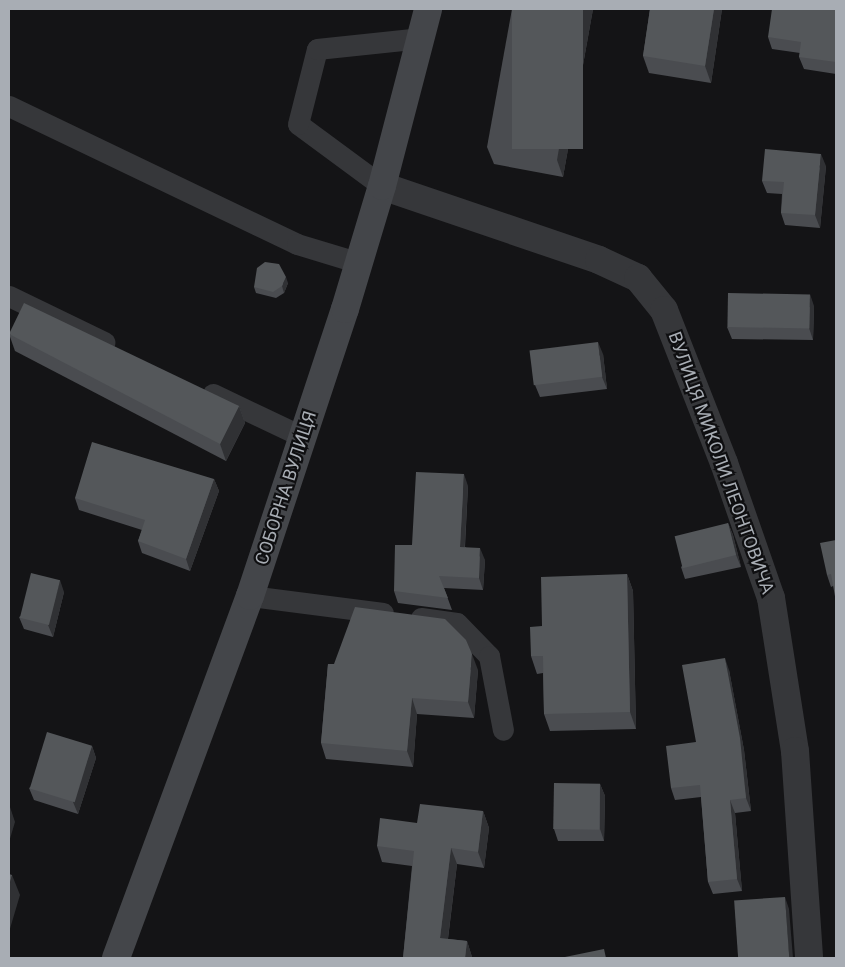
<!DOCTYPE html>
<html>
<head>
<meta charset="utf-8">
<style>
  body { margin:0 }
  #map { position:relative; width:845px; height:967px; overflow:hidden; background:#141416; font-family:Roboto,sans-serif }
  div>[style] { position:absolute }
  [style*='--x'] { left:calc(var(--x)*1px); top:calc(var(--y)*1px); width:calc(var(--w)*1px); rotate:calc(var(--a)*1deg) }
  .service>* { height:21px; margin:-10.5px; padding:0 10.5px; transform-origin:10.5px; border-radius:10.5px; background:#36373a }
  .minor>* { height:28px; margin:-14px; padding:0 14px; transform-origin:14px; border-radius:14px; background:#36373a }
  .secondary>* { height:28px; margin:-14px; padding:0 14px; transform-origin:14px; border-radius:14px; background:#44464a }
  .wall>* { inset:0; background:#4a4c50 }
  .shaded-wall>* { inset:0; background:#303134 }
  .building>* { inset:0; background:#54575a; transform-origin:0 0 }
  span { translate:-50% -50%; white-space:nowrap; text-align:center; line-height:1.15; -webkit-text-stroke:4.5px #0f0f11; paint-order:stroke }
  .street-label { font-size:18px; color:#a8adb4 }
  .frame { position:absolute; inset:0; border:10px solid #a8adb4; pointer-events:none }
</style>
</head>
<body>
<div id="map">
  <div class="service">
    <div style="--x:9;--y:106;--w:319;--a:25.6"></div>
    <div style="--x:297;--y:244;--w:66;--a:16.8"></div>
    <div style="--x:382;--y:186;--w:104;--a:-143.6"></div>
    <div style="--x:298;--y:124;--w:77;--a:-75.8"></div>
    <div style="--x:317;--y:49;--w:105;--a:-6"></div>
    <div style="--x:9;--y:296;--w:106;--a:25.8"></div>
    <div style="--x:213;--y:394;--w:100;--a:25.5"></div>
    <div style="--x:250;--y:596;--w:134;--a:7.3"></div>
    <div style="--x:421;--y:618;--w:36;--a:8"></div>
    <div style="--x:457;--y:623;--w:46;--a:45.9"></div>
    <div style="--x:489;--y:656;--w:75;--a:79.3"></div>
  </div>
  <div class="minor">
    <div style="--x:382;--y:186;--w:229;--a:18.8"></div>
    <div style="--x:599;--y:260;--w:43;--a:24.8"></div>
    <div style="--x:638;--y:278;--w:41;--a:50.9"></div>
    <div style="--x:664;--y:310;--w:164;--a:68.6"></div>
    <div style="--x:724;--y:463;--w:143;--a:70.8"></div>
    <div style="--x:771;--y:598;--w:155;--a:81.1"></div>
    <div style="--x:795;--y:751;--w:207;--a:86.1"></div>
  </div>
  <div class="secondary">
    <div style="--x:116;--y:958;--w:386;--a:-69.7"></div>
    <div style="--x:250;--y:596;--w:302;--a:-71.7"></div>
    <div style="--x:345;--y:309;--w:128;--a:-73.3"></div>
    <div style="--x:382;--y:186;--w:183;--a:-75.4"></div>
  </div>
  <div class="wall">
    <div style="clip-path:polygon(512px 9px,593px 9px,563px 177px,494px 164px,487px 147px)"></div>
    <div style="clip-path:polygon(650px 9px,722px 9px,711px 83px,649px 73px,643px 56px)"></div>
    <div style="clip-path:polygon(836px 9px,836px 74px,804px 69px,799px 57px,800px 53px,772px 49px,768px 37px)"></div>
    <div style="clip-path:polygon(826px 166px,820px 228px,785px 225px,781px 213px,782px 194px,767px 193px,762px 181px)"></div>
    <div style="clip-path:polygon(288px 283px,284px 293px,276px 298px,256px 293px,254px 287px)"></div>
    <div style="clip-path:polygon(814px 306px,813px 340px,732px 339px,727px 327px)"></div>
    <div style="clip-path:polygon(9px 334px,239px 406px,245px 423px,226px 461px,15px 351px)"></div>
    <div style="clip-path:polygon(603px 354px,607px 389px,540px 397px,535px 385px)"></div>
    <div style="clip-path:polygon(214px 479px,219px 491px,190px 571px,142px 553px,138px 541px,142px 530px,79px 510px,75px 498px)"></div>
    <div style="clip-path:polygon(468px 486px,465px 547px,485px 560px,483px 590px,444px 588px,452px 610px,398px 603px,394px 591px,412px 545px)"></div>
    <div style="clip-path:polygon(728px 523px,733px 535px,741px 567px,685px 579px,681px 567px)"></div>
    <div style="clip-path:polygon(836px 540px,833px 586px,831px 587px,827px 575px)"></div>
    <div style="clip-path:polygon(627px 574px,633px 591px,636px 729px,550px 731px,544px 714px,543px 673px,537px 674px,531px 656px,542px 626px)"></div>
    <div style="clip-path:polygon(64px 592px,53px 637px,24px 629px,19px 617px)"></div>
    <div style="clip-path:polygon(328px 664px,478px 670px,474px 718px,417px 714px,413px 767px,326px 759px,321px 743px)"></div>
    <div style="clip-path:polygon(729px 670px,744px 750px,751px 811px,735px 813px,742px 891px,713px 894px,708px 882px,701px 797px,675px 800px,671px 788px,696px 742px)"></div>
    <div style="clip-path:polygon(92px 746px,96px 758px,78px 814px,34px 800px,29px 788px)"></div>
    <div style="clip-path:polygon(600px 784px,605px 796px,604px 841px,558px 841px,554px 829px)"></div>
    <div style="clip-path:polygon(483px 811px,489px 828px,484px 868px,457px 864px,448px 939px,467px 941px,472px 957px,472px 958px,403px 958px,412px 866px,382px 862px,377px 846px,417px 823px)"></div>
  </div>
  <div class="shaded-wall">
    <div style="clip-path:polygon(583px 9px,593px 9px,563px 177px,557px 160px)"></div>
    <div style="clip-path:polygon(714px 9px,722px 9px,711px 83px,705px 66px)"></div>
    <div style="clip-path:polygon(821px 154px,826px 166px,820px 228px,815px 215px)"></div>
    <div style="clip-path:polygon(286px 277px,288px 283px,284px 293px,282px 286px)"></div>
    <div style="clip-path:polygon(810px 294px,814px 306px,813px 340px,809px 328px)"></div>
    <div style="clip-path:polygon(598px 342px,603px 354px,607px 389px,602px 377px)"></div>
    <div style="clip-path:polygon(239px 406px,245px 423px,226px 461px,220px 444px)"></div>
    <div style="clip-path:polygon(464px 474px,468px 486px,464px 559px,460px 547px)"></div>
    <div style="clip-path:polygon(214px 479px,219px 491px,190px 571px,186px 559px)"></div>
    <div style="clip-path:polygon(728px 523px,733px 535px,741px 567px,736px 555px)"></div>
    <div style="clip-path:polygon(480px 548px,485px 560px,483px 590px,479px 578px)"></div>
    <div style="clip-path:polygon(627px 574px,633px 591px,636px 729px,630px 712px)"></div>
    <div style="clip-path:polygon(60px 580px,64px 592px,53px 637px,48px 625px)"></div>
    <div style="clip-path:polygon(472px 654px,478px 670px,474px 718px,468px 702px)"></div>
    <div style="clip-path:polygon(725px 658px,729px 670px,744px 750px,751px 811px,746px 798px)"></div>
    <div style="clip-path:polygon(412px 698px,417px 714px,413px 767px,407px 751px)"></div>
    <div style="clip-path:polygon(92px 746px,96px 758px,78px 814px,73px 802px)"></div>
    <div style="clip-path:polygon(600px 784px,605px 796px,604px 841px,600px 829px)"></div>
    <div style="clip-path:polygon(730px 800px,735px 813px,742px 891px,737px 879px)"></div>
    <div style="clip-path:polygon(9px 804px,15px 822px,9px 842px)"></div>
    <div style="clip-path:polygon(483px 811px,489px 828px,484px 868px,478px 852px)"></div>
    <div style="clip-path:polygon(451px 848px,457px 864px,446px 954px,440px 938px)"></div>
    <div style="clip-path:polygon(12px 875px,20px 895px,9px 932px,9px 886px)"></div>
    <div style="clip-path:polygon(785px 897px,789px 909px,793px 958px,789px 958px)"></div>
    <div style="clip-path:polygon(467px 941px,472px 957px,472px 958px,465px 958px)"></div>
  </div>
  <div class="building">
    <div style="left:512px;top:9px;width:71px;height:140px"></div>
    <div style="clip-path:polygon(650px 9px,714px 9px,705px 66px,643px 56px)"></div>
    <div style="clip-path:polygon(772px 9px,836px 9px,836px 62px,799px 57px,801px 42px,768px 37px)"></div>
    <div style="clip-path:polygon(765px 149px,821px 154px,815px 215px,781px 213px,784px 182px,762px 181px)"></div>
    <div style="clip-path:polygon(265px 262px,279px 264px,286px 277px,282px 286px,273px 292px,254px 287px,257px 268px)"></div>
    <div style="left:728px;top:293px;width:82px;height:34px;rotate:1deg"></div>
    <div style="clip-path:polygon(24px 303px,239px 406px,220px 444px,9px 334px)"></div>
    <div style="left:598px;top:342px;width:35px;height:69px;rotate:83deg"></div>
    <div style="clip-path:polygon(92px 442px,214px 479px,186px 559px,138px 541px,145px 520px,75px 498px)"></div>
    <div style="clip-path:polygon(416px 472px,464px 474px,460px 547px,480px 548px,479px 578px,439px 576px,448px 598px,394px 591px,395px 545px,412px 545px)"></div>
    <div style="left:728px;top:523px;width:33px;height:55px;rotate:76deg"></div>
    <div style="clip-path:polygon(836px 540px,836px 602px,831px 574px,827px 575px,820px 543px)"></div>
    <div style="left:31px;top:573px;width:30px;height:46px;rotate:14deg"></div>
    <div style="clip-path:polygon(627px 574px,630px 712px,544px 714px,543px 656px,531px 656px,530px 627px,542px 626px,541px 577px)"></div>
    <div style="clip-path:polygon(355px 607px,445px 619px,466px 640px,472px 654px,468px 702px,412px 698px,407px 751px,321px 743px,328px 664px,334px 664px)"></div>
    <div style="clip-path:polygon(725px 658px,740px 738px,746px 798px,730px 800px,737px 879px,708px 882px,700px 785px,671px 788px,666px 746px,696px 742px,682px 665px)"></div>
    <div style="left:47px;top:732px;width:47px;height:59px;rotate:17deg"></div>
    <div style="left:554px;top:783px;width:46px;height:46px;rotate:1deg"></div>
    <div style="clip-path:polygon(420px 804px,483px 811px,478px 852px,451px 848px,440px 938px,467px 941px,465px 958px,403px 958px,414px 851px,377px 846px,380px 818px,417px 823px)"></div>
    <div style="clip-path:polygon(9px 874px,12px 875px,9px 886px)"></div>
    <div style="left:785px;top:897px;width:61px;height:51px;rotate:86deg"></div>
    <div style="clip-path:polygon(604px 949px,606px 958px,560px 958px)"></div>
  </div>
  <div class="street-label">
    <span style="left:721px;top:463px;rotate:70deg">ВУЛИЦЯ МИКОЛИ ЛЕОНТОВИЧА</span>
    <span style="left:286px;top:488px;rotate:-72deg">СОБОРНА ВУЛИЦЯ</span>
  </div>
  <div class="frame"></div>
</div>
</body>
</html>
